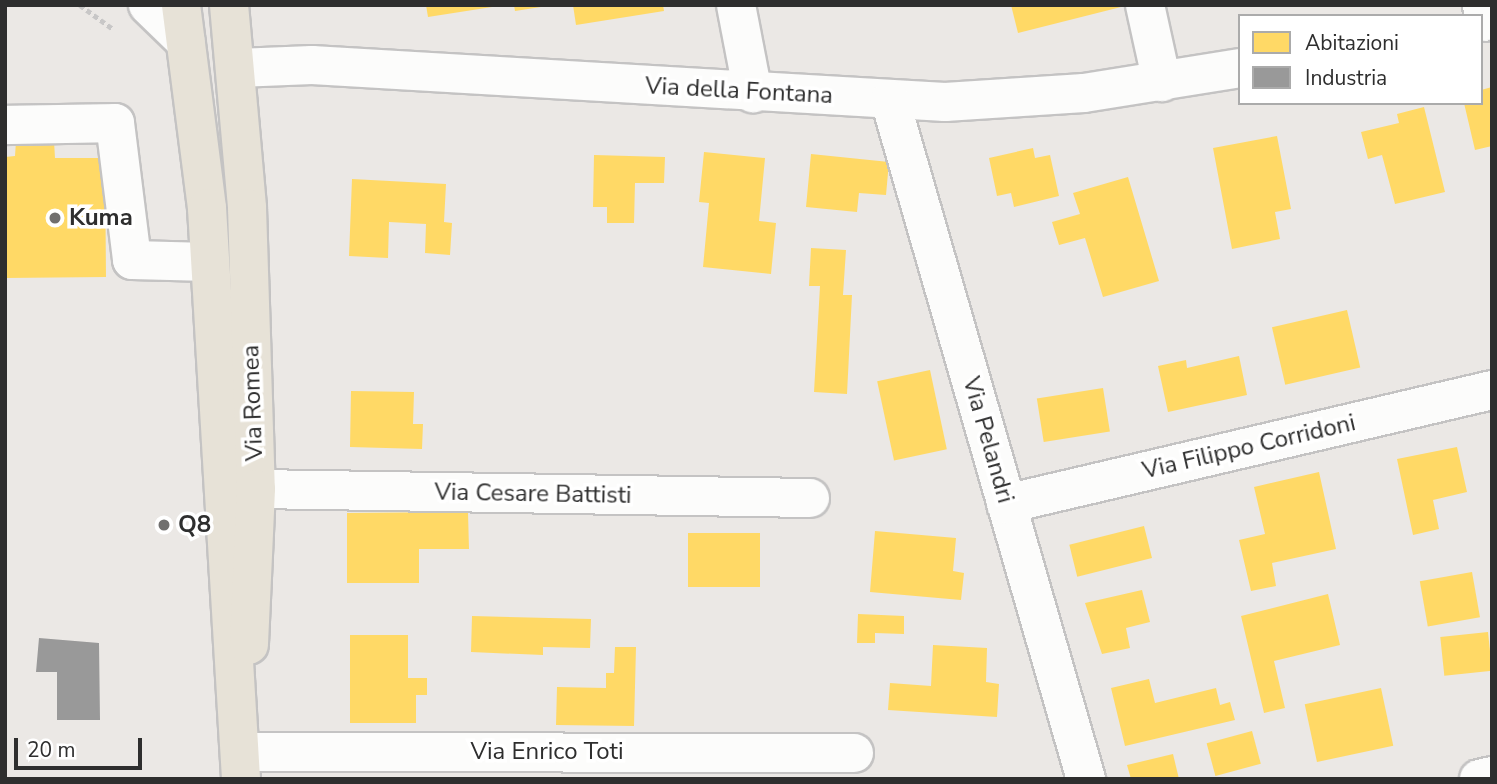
<!DOCTYPE html>
<html>
<head>
<meta charset="utf-8">
<style>
  body { margin:0 }
  #map { position:relative; width:1497px; height:784px; overflow:hidden; background:#ebe8e5; font-family:"Nunito Sans",sans-serif }
  div>[style] { position:absolute }
  [style*='--x'] { left:calc(var(--x)*1px); top:calc(var(--y)*1px); width:calc(var(--w)*1px); rotate:calc(var(--a)*1deg) }
  .homes>* { inset:0; background:#ffd966; transform-origin:0 0 }
  .industry>* { inset:0; background:#999 }
  .path>* { height:4.5px; margin-top:-2.25px; transform-origin:0; background:repeating-linear-gradient(90deg,#c8c7c7 0 5px,transparent 0 8.5px) }
  .roads { filter:drop-shadow(2px 0 #c4c3c3) drop-shadow(-2px 0 #c4c3c3) drop-shadow(0 2px #c4c3c3) drop-shadow(0 -2px #c4c3c3) }
  .minor>* { height:38px; margin:-19px; padding:0 19px; transform-origin:19px; border-radius:19px; background:#fcfcfb }
  .major>* { height:38px; margin:-19px; padding:0 19px; transform-origin:19px; border-radius:19px; background:#e7e2d7 }
  .dots>* { width:19px; height:19px; translate:-50% -50%; box-sizing:border-box; border:4px solid #fff; border-radius:50% }
  span { translate:-50% -50%; white-space:nowrap; text-align:center; line-height:1.15; -webkit-text-stroke:7px #fff; paint-order:stroke }
  .street-label { font-size:24px; color:#2e2e2e }
  .poi-label { font-size:24px; color:#2e2e2e; font-weight:700 }
  .left { translate:0 -50%; text-align:left }
  .frame { position:absolute; inset:0; border:7px solid #2e2e2e; pointer-events:none }
  .legend { position:absolute; left:1238px; top:14px; width:245px; height:91px; box-sizing:border-box; background:#fff; border:2px solid #ababab; margin:0; padding:9px 12px; list-style:none; font-size:21px; color:#2e2e2e }
  .legend li { display:flex; align-items:center; gap:14px; height:35px }
  .legend b { width:35px; border:2px solid #ababab }
  .scale { position:absolute; left:14px; top:738px; width:128px; height:32px; box-sizing:border-box; border:4px solid #2e2e2e; border-top:0; padding-left:9px; font-size:21px; line-height:24px; white-space:nowrap; color:#2e2e2e; -webkit-text-stroke:5px #fff; paint-order:stroke }
</style>
</head>
<body>
<div id="map">
  <div class="homes">
    <div style="clip-path:polygon(426px 5px,492px 5px,492px 7px,428px 17px)"></div>
    <div style="clip-path:polygon(514px 5px,541px 5px,541px 7px,515px 11px)"></div>
    <div style="clip-path:polygon(573px 5px,663px 5px,664px 11px,576px 25px)"></div>
    <div style="clip-path:polygon(1011px 5px,1125px 5px,1125px 6px,1018px 33px)"></div>
    <div style="clip-path:polygon(1492px 87px,1492px 146px,1475px 150px,1464px 103px,1481px 103px,1481px 90px)"></div>
    <div style="clip-path:polygon(1424px 107px,1445px 192px,1395px 204px,1382px 155px,1368px 159px,1361px 132px,1399px 123px,1397px 114px)"></div>
    <div style="clip-path:polygon(1277px 136px,1291px 209px,1275px 212px,1280px 239px,1232px 249px,1213px 148px)"></div>
    <div style="clip-path:polygon(16px 141px,54px 141px,55px 158px,105px 158px,106px 277px,5px 278px,5px 157px,15px 156px)"></div>
    <div style="clip-path:polygon(1033px 148px,1035px 158px,1050px 155px,1059px 196px,1014px 207px,1011px 193px,997px 196px,989px 158px)"></div>
    <div style="clip-path:polygon(704px 152px,765px 158px,759px 221px,776px 223px,771px 274px,703px 267px,709px 203px,699px 202px)"></div>
    <div style="clip-path:polygon(811px 154px,889px 162px,886px 195px,859px 193px,857px 212px,806px 207px)"></div>
    <div style="clip-path:polygon(594px 155px,665px 157px,664px 183px,635px 183px,634px 223px,607px 223px,607px 207px,593px 207px)"></div>
    <div style="clip-path:polygon(1128px 177px,1159px 281px,1103px 297px,1085px 238px,1059px 245px,1052px 222px,1080px 214px,1073px 193px)"></div>
    <div style="clip-path:polygon(352px 179px,446px 184px,444px 222px,452px 223px,450px 255px,425px 253px,426px 224px,389px 222px,388px 258px,349px 256px)"></div>
    <div style="clip-path:polygon(811px 248px,846px 250px,843px 295px,852px 295px,847px 394px,814px 392px,820px 286px,809px 286px)"></div>
    <div style="left:1347px;top:310px;width:59px;height:77px;rotate:77deg"></div>
    <div style="clip-path:polygon(1239px 356px,1247px 395px,1168px 412px,1158px 366px,1186px 360px,1187px 368px)"></div>
    <div style="left:930px;top:370px;width:81px;height:54px;rotate:78deg"></div>
    <div style="left:1103px;top:388px;width:44px;height:67px;rotate:81deg"></div>
    <div style="clip-path:polygon(351px 391px,414px 392px,413px 424px,423px 424px,422px 449px,350px 447px)"></div>
    <div style="clip-path:polygon(1457px 447px,1467px 492px,1433px 500px,1439px 529px,1413px 535px,1397px 459px)"></div>
    <div style="clip-path:polygon(1319px 472px,1336px 549px,1272px 563px,1276px 586px,1251px 591px,1239px 540px,1265px 534px,1254px 487px)"></div>
    <div style="clip-path:polygon(468px 512px,469px 549px,419px 549px,419px 583px,347px 583px,347px 513px)"></div>
    <div style="left:1144px;top:526px;width:33px;height:77px;rotate:76deg"></div>
    <div style="clip-path:polygon(875px 531px,956px 538px,953px 571px,964px 573px,961px 600px,870px 592px)"></div>
    <div style="left:688px;top:533px;width:72px;height:54px"></div>
    <div style="left:1472px;top:572px;width:46px;height:53px;rotate:80deg"></div>
    <div style="clip-path:polygon(1142px 590px,1150px 622px,1126px 628px,1130px 648px,1102px 654px,1085px 603px)"></div>
    <div style="clip-path:polygon(1328px 594px,1340px 645px,1274px 661px,1285px 708px,1264px 713px,1241px 616px)"></div>
    <div style="clip-path:polygon(858px 614px,904px 616px,904px 634px,875px 633px,875px 643px,857px 643px)"></div>
    <div style="clip-path:polygon(472px 616px,591px 619px,590px 648px,543px 647px,543px 655px,471px 652px)"></div>
    <div style="left:1488px;top:632px;width:39px;height:48px;rotate:84deg"></div>
    <div style="clip-path:polygon(350px 635px,408px 635px,408px 678px,427px 678px,427px 695px,416px 695px,416px 723px,350px 723px)"></div>
    <div style="clip-path:polygon(933px 645px,987px 648px,986px 682px,999px 684px,997px 717px,888px 710px,890px 683px,931px 686px)"></div>
    <div style="clip-path:polygon(615px 647px,636px 647px,634px 726px,556px 725px,557px 687px,606px 688px,606px 673px,614px 673px)"></div>
    <div style="clip-path:polygon(1149px 679px,1155px 703px,1216px 688px,1220px 705px,1230px 702px,1235px 720px,1125px 746px,1111px 688px)"></div>
    <div style="left:1381px;top:688px;width:59px;height:78px;rotate:78deg"></div>
    <div style="left:1252px;top:731px;width:34px;height:47px;rotate:75deg"></div>
    <div style="clip-path:polygon(1173px 754px,1179px 779px,1131px 779px,1127px 765px)"></div>
  </div>
  <div class="industry">
    <div style="clip-path:polygon(39px 638px,99px 643px,100px 720px,57px 720px,57px 672px,36px 672px)"></div>
  </div>
  <div class="path">
    <div style="--x:80;--y:5;--w:41;--a:36"></div>
  </div>
  <div class="roads">
    <div class="minor">
      <div style="--x:148;--y:5;--w:52;--a:44.2"></div>
      <div style="--x:736;--y:5;--w:90;--a:79.1"></div>
      <div style="--x:1145;--y:5;--w:79;--a:77.6"></div>
      <div style="--x:1482;--y:5;--w:17;--a:83"></div>
      <div style="--x:237;--y:68;--w:75;--a:-2.3"></div>
      <div style="--x:312;--y:65;--w:634;--a:3.35"></div>
      <div style="--x:945;--y:102;--w:139;--a:-3.7"></div>
      <div style="--x:1084;--y:93;--w:158;--a:-9.1"></div>
      <div style="--x:890;--y:100;--w:707;--a:73.9"></div>
      <div style="--x:5;--y:125;--w:110;--a:-1"></div>
      <div style="--x:115;--y:123;--w:138;--a:82.9"></div>
      <div style="--x:132;--y:260;--w:77;--a:1.5"></div>
      <div style="--x:256;--y:489;--w:554;--a:0.93"></div>
      <div style="--x:1006;--y:504;--w:499;--a:-13.2"></div>
      <div style="--x:241;--y:752;--w:613;--a:0.09"></div>
      <div style="--x:1479;--y:779;--w:13;--a:-13"></div>
    </div>
    <div class="major">
      <div style="--x:181;--y:5;--w:205;--a:82.7"></div>
      <div style="--x:207;--y:208;--w:572;--a:86.59"></div>
      <div style="--x:229;--y:5;--w:204;--a:84.9"></div>
      <div style="--x:247;--y:208;--w:281;--a:88.2"></div>
      <div style="--x:256;--y:489;--w:156;--a:92.6"></div>
    </div>
  </div>
  <div class="dots">
    <div style="left:55px;top:218px;background:#706f6e"></div>
    <div style="left:164px;top:525px;background:#706f6e"></div>
  </div>
  <div class="street-label">
    <span style="left:739px;top:91px;rotate:3deg">Via della Fontana</span>
    <span style="left:253px;top:403px;rotate:-92deg">Via Romea</span>
    <span style="left:988px;top:440px;rotate:74deg">Via Pelandri</span>
    <span style="left:1249px;top:447px;rotate:-13deg">Via Filippo Corridoni</span>
    <span style="left:533px;top:494px;rotate:1deg">Via Cesare Battisti</span>
    <span style="left:547px;top:752px">Via Enrico Toti</span>
  </div>
  <div class="poi-label">
    <span class="left" style="left:69px;top:218px">Kuma</span>
    <span class="left" style="left:178px;top:525px">Q8</span>
  </div>
  <div class="frame"></div>
  <ul class="legend">
  <li><b style="height:19px;background:#ffd966"></b>Abitazioni</li>
  <li><b style="height:19px;background:#999"></b>Industria</li>
  </ul>
  <div class="scale">20 m</div>
</div>
</body>
</html>
